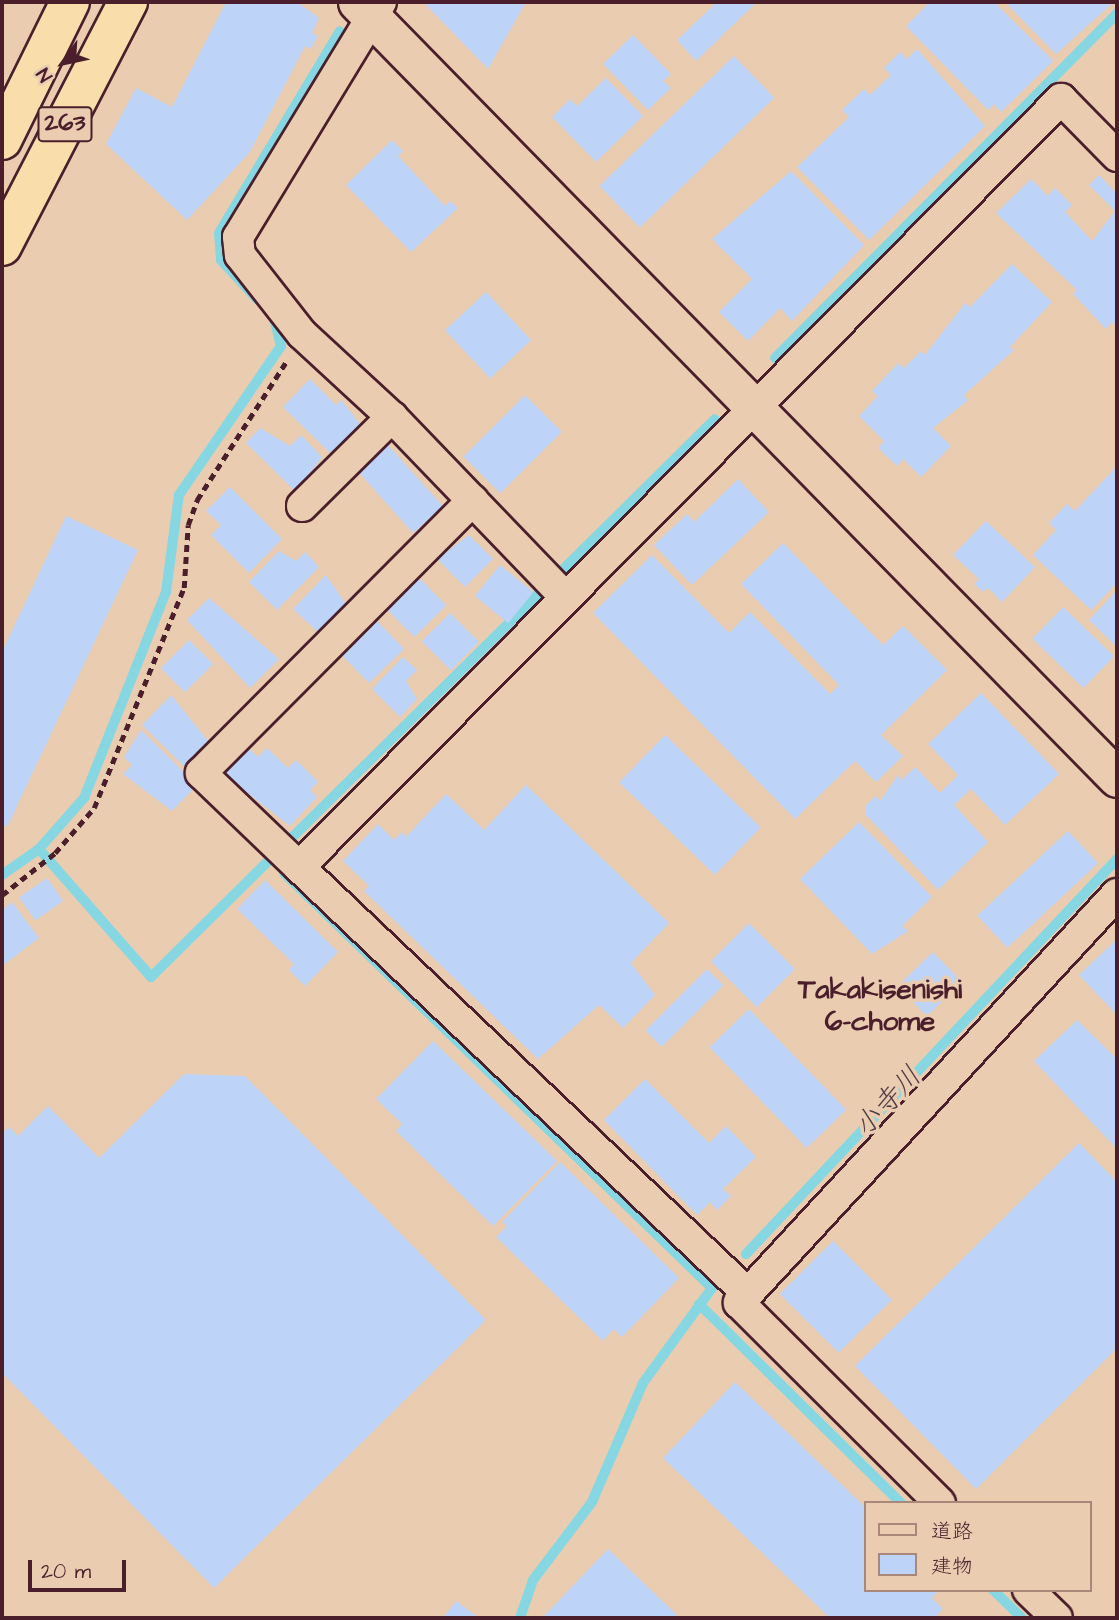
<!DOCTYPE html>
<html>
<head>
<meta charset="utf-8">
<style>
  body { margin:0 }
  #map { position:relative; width:1119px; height:1620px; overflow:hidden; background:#eacdb1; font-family:"Architects Daughter","Klee One",sans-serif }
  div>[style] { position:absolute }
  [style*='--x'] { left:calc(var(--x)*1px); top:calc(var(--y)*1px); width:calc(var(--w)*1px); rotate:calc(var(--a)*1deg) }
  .stream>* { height:10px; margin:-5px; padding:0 5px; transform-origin:5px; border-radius:5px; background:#86d7e1 }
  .building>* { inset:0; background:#bdd3f7; transform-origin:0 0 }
  .path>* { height:4.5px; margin-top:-2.25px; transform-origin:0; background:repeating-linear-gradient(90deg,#4a1f2b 0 7px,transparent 0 12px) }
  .roads { filter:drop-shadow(2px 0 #4a1f2b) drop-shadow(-2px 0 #4a1f2b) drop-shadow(0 2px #4a1f2b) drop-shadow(0 -2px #4a1f2b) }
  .minor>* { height:30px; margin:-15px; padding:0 15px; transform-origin:15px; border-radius:15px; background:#eacdb1 }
  .tertiary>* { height:37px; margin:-18.5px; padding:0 18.5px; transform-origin:18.5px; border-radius:18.5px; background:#eacdb1 }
  .trunk>* { height:38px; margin:-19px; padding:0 19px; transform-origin:19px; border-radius:19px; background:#f9deab }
  span { translate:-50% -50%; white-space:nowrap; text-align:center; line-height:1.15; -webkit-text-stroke:7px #eacdb1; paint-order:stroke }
  .shield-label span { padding:2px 5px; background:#eacdb1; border:2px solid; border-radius:5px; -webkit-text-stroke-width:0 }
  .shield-label { font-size:24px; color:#4a1f2b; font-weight:700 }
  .neighbourhood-label { font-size:28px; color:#4a1f2b; font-weight:700 }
  .water-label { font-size:28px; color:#533b46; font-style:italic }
  .frame { position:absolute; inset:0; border:4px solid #4a1f2b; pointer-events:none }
  .legend { position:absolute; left:864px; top:1501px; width:228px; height:91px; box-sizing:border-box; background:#eacdb1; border:2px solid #aa877b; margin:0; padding:9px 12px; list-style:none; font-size:21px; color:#4a1f2b }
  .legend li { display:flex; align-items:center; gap:14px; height:35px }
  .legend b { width:35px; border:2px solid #aa877b }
  .north { position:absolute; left:28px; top:28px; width:70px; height:70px; -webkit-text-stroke:5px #eacdb1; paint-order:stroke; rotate:237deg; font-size:19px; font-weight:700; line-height:28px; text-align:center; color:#4a1f2b }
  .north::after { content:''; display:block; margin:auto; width:24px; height:32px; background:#4a1f2b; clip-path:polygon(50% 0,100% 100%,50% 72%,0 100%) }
  .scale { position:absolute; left:28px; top:1560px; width:98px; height:32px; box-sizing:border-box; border:4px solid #4a1f2b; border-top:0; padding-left:9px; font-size:21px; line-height:24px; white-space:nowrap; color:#4a1f2b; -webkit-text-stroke:5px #eacdb1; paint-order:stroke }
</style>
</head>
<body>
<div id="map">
  <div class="stream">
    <div style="--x:257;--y:299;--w:53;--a:-132.7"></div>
    <div style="--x:221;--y:260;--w:27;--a:-94"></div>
    <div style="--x:219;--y:233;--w:235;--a:-59.1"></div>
    <div style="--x:775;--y:358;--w:485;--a:-45.2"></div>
    <div style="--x:39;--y:849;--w:170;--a:48.8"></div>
    <div style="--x:151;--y:977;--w:793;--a:-44.69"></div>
    <div style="--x:284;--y:873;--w:596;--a:44.12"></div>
    <div style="--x:712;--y:1288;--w:117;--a:126"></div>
    <div style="--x:643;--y:1383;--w:129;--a:113.2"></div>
    <div style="--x:592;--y:1502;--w:98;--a:127.1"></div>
    <div style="--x:533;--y:1580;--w:40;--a:108.9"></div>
    <div style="--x:2;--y:875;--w:45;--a:-35.1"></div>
    <div style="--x:39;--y:849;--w:68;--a:-48.6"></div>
    <div style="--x:84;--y:798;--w:222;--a:-68.3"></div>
    <div style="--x:166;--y:592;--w:98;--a:-82.4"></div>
    <div style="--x:179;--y:495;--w:181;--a:-55.6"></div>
    <div style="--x:281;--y:346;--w:29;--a:-104"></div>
    <div style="--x:746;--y:1254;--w:542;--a:-46.79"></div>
    <div style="--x:699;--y:1304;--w:284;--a:44.6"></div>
    <div style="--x:993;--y:1590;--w:40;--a:44"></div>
  </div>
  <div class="building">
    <div style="clip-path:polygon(226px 2px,297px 2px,319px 18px,312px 33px,318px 36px,311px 49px,305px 46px,250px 152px,187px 220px,106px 144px,136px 88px,172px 107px)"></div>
    <div style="clip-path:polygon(423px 2px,526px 2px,488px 69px)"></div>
    <div style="clip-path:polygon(717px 2px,757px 2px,696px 61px,677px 40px)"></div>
    <div style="clip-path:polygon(930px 2px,994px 2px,1053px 61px,1001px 112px,994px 104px,988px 110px,906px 26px)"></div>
    <div style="clip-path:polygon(1005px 2px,1114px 2px,1056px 54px)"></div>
    <div style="clip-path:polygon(633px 35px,671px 74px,663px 81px,671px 88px,648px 110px,603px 64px)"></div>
    <div style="clip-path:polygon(917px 49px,985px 126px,869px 240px,797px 167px,849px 117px,842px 110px,864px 89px,870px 95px,891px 75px,884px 68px,900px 52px,907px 59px)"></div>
    <div style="left:734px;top:56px;width:58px;height:187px;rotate:46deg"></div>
    <div style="clip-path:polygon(606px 78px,643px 116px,596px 162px,552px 117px,570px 99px,577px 106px)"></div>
    <div style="clip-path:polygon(392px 140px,403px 151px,398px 156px,445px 206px,450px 201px,458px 208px,411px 252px,346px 185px)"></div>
    <div style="clip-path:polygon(791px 171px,864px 245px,792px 321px,780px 308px,748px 341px,719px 312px,752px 279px,712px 239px)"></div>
    <div style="clip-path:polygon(1099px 175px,1117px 194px,1117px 327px,1112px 322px,1106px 329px,1073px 294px,1077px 290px,996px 213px,1031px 179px,1048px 196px,1055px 188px,1072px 205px,1065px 212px,1092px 241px,1115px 211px,1089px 185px)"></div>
    <div style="clip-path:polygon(1012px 264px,1052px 302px,1010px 347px,1014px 350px,964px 395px,968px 400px,933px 428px,951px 446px,921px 477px,903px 459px,897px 466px,878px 448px,884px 441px,859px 416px,878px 396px,872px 391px,898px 363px,904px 368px,921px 351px,925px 355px,965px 303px,970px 307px)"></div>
    <div style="left:486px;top:292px;width:66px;height:56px;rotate:47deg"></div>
    <div style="clip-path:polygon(310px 379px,336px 405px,341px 400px,361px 425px,332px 455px,283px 407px)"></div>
    <div style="left:525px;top:395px;width:52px;height:87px;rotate:45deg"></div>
    <div style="clip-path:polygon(260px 428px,290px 446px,301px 435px,322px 457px,296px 492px,246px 443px)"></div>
    <div style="left:386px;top:443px;width:85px;height:40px;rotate:48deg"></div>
    <div style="clip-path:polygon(1117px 466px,1117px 583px,1091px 610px,1033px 555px,1056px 530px,1049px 523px,1067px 504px,1075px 511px)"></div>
    <div style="clip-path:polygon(738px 479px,769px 512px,692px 585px,654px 545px,687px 514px,694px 522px)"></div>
    <div style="clip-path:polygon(230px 487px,282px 539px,249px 573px,211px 535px,221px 525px,206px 511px)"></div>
    <div style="clip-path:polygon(66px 516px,138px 550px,8px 825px,2px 827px,2px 652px)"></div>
    <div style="clip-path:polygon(986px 521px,1035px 567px,1002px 602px,988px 588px,983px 592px,974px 584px,979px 579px,953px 555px)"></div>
    <div style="clip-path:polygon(469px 535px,493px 559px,465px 587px,437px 559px)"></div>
    <div style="clip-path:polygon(783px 543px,883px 645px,903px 626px,947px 670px,881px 735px,903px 756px,876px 782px,855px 761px,795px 819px,593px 613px,652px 555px,729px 633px,750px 612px,830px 694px,839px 685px,741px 584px)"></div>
    <div style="clip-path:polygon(279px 551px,296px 561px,305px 552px,319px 567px,277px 610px,249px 582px)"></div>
    <div style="left:500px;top:565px;width:43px;height:40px;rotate:39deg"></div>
    <div style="clip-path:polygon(326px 575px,348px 607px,321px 635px,293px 609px)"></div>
    <div style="left:418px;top:577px;width:40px;height:45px;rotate:45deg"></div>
    <div style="clip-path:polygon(1117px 590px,1117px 647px,1089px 620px)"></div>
    <div style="clip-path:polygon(209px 598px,279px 659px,250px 688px,187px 620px)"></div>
    <div style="left:1063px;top:607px;width:71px;height:44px;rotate:44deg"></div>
    <div style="left:450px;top:613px;width:41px;height:40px;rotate:45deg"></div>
    <div style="left:377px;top:621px;width:39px;height:49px;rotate:46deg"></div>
    <div style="left:189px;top:640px;width:34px;height:40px;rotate:45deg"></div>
    <div style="clip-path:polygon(403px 657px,417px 670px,406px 681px,417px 699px,400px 717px,372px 689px)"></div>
    <div style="clip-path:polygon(981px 693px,1059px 774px,1005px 825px,971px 789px,954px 805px,988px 842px,938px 890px,866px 815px,866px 805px,876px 796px,880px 801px,898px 775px,902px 780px,915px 767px,940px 793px,958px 775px,928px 744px)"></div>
    <div style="clip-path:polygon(171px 695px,212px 746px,188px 770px,142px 725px)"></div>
    <div style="clip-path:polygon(141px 730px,197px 785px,172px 811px,123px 774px,132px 765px,124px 757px)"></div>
    <div style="left:665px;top:735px;width:133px;height:66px;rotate:44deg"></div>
    <div style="clip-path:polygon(247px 747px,258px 757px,267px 748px,288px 768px,296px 760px,318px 782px,310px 790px,317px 797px,290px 826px,222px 773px)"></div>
    <div style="clip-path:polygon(526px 785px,669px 923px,631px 963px,655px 995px,623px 1028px,599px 1005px,538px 1059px,364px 891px,369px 886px,343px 861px,378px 824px,394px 840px,402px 832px,406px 837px,446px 794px,484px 830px)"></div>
    <div style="clip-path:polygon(859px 822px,932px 897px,902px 926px,908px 931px,872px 954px,800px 879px)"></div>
    <div style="left:1068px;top:831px;width:44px;height:124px;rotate:47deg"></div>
    <div style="left:47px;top:878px;width:28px;height:34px;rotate:55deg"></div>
    <div style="clip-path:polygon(265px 880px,338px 952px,305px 986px,289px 970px,294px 964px,237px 909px)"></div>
    <div style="clip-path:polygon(12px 902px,39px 938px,2px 966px,2px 910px)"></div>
    <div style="left:749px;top:923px;width:65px;height:54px;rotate:45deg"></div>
    <div style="clip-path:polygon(1117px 939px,1117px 1015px,1079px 975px)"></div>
    <div style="left:933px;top:952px;width:42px;height:49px;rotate:46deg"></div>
    <div style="left:707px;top:969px;width:23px;height:87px;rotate:45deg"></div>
    <div style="left:749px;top:1009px;width:140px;height:55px;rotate:46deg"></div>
    <div style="clip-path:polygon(1077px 1020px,1117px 1059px,1115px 1147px,1034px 1061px)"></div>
    <div style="clip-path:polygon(433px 1041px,557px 1161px,493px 1226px,396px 1131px,402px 1124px,376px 1099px)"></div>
    <div style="clip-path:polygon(184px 1074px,245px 1076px,486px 1320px,214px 1588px,2px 1373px,2px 1133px,9px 1127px,18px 1136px,48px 1106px,99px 1158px)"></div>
    <div style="clip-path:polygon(645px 1079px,709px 1143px,726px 1126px,756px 1157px,723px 1189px,731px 1196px,717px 1210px,710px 1202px,697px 1215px,604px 1120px)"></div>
    <div style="clip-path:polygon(1079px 1143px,1117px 1182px,1117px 1348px,976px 1489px,855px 1366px)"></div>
    <div style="clip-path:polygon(560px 1162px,679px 1278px,622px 1337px,614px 1329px,603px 1341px,496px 1237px,507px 1226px,502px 1222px)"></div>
    <div style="left:833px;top:1241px;width:83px;height:75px;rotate:45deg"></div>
    <div style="clip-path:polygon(735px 1382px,865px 1507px,865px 1590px,939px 1590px,932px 1598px,943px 1609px,934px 1618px,830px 1618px,663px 1458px)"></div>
    <div style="clip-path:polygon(608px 1549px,680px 1618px,542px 1618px)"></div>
    <div style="clip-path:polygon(456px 1601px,479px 1618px,443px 1618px)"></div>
  </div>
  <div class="path">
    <div style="--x:2;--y:895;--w:68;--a:-38.4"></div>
    <div style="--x:55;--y:853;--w:60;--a:-49.1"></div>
    <div style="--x:94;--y:808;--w:238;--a:-67.8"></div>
    <div style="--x:184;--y:588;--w:63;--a:-86.4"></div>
    <div style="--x:188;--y:525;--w:27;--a:-70"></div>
    <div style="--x:197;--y:500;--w:164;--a:-57.2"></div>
  </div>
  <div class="roads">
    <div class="minor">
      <div style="--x:381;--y:2;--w:275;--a:121.3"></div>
      <div style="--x:238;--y:237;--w:18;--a:84"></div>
      <div style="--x:240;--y:255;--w:100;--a:51.9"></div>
      <div style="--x:302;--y:334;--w:122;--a:42.7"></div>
      <div style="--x:392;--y:417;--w:251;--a:46.1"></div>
      <div style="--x:302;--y:506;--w:127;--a:-44.7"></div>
      <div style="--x:299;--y:867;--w:136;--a:-136.2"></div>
      <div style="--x:201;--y:773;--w:385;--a:-45.1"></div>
      <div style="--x:746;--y:1292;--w:617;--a:-136.45"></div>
      <div style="--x:299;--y:867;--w:1082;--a:-45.22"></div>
      <div style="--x:1061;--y:99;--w:80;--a:45.5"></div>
      <div style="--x:940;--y:1503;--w:284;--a:-135.1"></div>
      <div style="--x:739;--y:1303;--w:557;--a:-47.26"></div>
      <div style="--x:1028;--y:1590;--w:40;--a:44"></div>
    </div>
    <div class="tertiary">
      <div style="--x:357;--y:2;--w:1086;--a:45.6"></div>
    </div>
    <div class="trunk">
      <div style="--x:2;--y:140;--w:154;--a:-63.8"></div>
      <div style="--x:2;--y:246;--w:275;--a:-62.7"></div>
    </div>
  </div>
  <div class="shield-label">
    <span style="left:65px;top:124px">263</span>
  </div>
  <div class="neighbourhood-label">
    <span style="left:880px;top:1006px">Takakisenishi<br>6-chome</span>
  </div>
  <div class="water-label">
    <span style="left:888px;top:1102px;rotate:-47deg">小寺川</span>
  </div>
  <div class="frame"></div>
  <ul class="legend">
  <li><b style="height:9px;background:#eacdb1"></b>道路</li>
  <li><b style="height:19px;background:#bdd3f7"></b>建物</li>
  </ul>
  <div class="north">N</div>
  <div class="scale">20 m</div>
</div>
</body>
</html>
